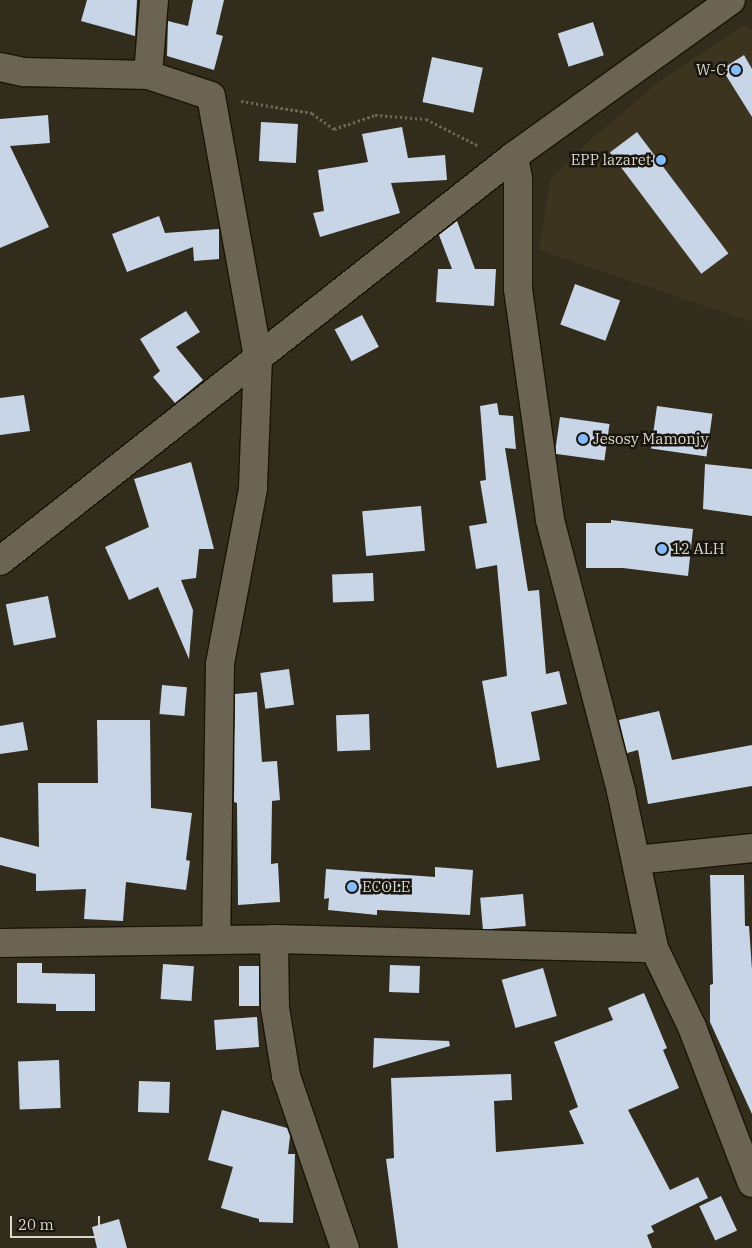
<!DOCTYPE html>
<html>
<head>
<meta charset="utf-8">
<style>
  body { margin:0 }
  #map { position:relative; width:752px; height:1248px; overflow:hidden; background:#322c1c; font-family:"IBM Plex Serif",serif }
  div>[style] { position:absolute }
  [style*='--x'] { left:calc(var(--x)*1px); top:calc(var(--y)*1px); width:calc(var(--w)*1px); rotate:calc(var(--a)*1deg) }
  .built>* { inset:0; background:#3d341f }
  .building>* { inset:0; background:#c7d5e7; transform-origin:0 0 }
  .path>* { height:3px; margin-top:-1.5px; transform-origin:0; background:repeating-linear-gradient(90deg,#6d675a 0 2.5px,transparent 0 5px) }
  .roads { filter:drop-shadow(1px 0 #1a1405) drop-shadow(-1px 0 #1a1405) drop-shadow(0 1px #1a1405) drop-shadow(0 -1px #1a1405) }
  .minor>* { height:28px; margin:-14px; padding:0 14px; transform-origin:14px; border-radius:14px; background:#6b6452 }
  .dots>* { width:14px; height:14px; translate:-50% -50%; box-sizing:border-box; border:2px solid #17150e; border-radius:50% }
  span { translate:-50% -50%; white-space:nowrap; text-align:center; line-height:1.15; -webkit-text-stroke:5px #17150e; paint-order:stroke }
  .poi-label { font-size:15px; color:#dbd7cd }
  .right { translate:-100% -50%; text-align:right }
  .left { translate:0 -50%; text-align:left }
  .scale { position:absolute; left:10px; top:1216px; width:90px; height:22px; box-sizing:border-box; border:2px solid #dbd7cd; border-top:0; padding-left:6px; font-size:15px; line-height:18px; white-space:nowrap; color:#dbd7cd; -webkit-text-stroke:4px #17150e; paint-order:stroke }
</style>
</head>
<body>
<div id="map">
  <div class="built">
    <div style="clip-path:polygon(745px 24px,752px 31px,752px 322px,539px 250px,550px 179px,589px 141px,661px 80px)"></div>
  </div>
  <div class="building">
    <div style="clip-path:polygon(87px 0,137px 0,135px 36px,81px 21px)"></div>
    <div style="clip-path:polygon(193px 0,224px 0,216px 34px,223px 36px,214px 70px,167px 56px,168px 21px,188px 26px)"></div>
    <div style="left:593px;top:22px;width:35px;height:37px;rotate:72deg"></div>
    <div style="clip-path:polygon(744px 55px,752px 69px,752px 117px,722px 69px)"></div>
    <div style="left:432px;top:57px;width:52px;height:46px;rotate:12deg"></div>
    <div style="clip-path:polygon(48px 115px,50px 143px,10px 146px,49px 227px,0 248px,0 119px)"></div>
    <div style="left:261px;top:122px;width:37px;height:39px;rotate:3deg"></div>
    <div style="clip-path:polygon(402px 127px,408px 158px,445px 155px,447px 180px,391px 183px,400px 213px,320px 237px,313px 213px,324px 211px,318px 170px,368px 162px,362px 134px)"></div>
    <div style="left:637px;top:132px;width:152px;height:34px;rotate:53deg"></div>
    <div style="clip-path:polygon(159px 216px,165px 233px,219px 229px,219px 259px,194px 261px,193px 247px,127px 272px,112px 234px)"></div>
    <div style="clip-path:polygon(457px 221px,475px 269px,496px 269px,494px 306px,436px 302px,438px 269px,452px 269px,439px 235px)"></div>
    <div style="left:575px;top:284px;width:48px;height:43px;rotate:20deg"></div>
    <div style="clip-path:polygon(186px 311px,200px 332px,176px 347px,203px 380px,175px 403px,153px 377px,160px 371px,140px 339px)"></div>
    <div style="left:362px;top:315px;width:36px;height:31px;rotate:62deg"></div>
    <div style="clip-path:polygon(24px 395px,30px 431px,0 435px,0 398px)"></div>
    <div style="clip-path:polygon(497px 403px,499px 415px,513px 416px,516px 449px,505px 448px,528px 591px,539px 590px,546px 674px,559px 671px,567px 704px,531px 712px,540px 760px,497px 768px,482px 681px,507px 676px,497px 565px,476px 569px,469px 526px,487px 523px,480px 481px,486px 480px,480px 406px)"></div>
    <div style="left:657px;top:406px;width:56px;height:43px;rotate:8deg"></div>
    <div style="left:560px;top:417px;width:50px;height:37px;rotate:8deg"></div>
    <div style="clip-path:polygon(191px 462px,214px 549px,199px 549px,196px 578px,181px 580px,193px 610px,189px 659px,158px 587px,129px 600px,105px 547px,149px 527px,134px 479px)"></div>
    <div style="clip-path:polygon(705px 464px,752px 469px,752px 516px,703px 509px)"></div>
    <div style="left:421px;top:506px;width:45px;height:59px;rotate:85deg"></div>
    <div style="clip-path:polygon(611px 520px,693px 529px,688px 576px,623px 568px,586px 568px,586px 523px,611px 523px)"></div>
    <div style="left:373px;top:573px;width:28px;height:41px;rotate:88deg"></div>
    <div style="left:48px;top:596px;width:42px;height:43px;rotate:79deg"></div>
    <div style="left:289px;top:669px;width:36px;height:29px;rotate:82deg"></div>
    <div style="left:162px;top:685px;width:25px;height:29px;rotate:5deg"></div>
    <div style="clip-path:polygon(257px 692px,262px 762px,277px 761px,280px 800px,272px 801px,271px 864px,278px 863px,280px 902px,238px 905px,237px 803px,234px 802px,235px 694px)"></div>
    <div style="clip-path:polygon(659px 711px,672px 760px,752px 745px,752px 786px,648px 804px,638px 750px,627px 753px,619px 720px)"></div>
    <div style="left:369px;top:714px;width:36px;height:33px;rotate:88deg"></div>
    <div style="clip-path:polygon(97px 720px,150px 720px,151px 808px,192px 813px,186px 860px,190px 861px,186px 890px,126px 882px,123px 921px,84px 919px,86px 889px,36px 891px,36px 874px,0 865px,0 837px,39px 847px,38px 783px,98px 783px)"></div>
    <div style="clip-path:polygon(23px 722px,28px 750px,0 754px,0 726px)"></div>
    <div style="clip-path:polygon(435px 867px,473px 870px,470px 915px,377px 910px,377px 915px,328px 910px,329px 898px,324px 899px,326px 869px,435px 877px)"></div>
    <div style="clip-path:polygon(710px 875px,744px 875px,745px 926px,749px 926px,752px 970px,752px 1114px,710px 1022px,710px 985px,713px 984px)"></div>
    <div style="left:523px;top:894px;width:32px;height:43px;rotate:85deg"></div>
    <div style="clip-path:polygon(17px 963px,42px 963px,42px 973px,95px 974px,95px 1011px,56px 1011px,56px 1004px,17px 1003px)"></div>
    <div style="left:163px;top:964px;width:31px;height:35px;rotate:4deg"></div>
    <div style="left:390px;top:965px;width:30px;height:27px;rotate:2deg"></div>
    <div style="left:259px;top:966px;width:40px;height:20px;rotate:90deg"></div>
    <div style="left:543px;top:968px;width:50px;height:43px;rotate:74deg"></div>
    <div style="clip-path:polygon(644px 993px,667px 1048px,663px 1050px,679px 1088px,628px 1110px,670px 1190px,698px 1177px,708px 1198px,651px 1226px,654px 1232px,647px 1235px,652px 1248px,398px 1248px,386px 1159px,394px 1158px,391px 1078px,511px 1074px,512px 1100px,494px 1101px,496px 1152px,584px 1144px,569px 1111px,578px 1107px,554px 1042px,613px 1020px,608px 1008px)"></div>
    <div style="left:257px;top:1017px;width:30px;height:43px;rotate:86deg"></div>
    <div style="clip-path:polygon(374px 1038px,449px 1041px,450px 1046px,373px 1068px)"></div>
    <div style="left:59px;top:1060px;width:48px;height:41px;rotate:88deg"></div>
    <div style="left:139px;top:1081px;width:31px;height:31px;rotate:2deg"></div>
    <div style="clip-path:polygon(222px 1110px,287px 1128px,290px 1136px,288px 1154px,295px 1154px,293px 1223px,259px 1222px,259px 1219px,221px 1208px,233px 1167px,208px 1160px)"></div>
    <div style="left:721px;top:1196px;width:38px;height:24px;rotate:65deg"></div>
    <div style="clip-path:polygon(119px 1219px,127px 1248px,97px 1248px,92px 1227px)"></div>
  </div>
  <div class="path">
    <div style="--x:241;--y:101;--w:72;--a:9.6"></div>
    <div style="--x:312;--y:113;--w:27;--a:36"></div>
    <div style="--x:334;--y:129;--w:43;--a:-18.9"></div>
    <div style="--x:375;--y:115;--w:51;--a:4.5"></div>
    <div style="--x:426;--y:119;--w:59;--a:27"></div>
  </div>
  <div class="roads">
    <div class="minor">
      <div style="--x:154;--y:0;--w:75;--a:94.6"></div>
      <div style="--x:148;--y:75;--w:66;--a:18.4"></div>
      <div style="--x:211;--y:96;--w:265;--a:79.8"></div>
      <div style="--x:258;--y:357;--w:132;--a:92.2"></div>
      <div style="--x:253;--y:489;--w:178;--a:100.7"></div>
      <div style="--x:220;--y:664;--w:275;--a:90.8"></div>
      <div style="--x:0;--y:67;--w:25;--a:12"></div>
      <div style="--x:24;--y:72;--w:124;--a:1.4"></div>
      <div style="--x:514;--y:156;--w:23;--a:80"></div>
      <div style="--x:518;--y:179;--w:110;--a:90"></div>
      <div style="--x:518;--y:289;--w:233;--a:82.1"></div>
      <div style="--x:550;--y:520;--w:280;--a:75.3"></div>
      <div style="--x:621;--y:791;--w:160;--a:78.1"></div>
      <div style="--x:654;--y:948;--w:88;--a:64.3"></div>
      <div style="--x:692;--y:1027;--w:167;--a:69"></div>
      <div style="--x:0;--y:561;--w:654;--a:-38.24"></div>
      <div style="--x:514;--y:156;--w:267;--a:-35.7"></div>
      <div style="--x:636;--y:860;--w:117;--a:-5.9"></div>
      <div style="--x:274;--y:939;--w:69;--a:89.2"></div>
      <div style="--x:275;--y:1008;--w:69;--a:80.8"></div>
      <div style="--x:286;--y:1076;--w:182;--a:71.1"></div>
      <div style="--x:0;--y:943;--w:274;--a:-0.8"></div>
      <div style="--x:274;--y:939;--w:380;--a:1.4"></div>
    </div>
  </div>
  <div class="dots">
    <div style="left:736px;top:70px;background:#86bbfb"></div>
    <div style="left:661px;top:160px;background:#86bbfb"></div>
    <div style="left:583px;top:439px;background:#86bbfb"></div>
    <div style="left:662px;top:549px;background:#86bbfb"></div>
    <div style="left:352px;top:887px;background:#86bbfb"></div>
  </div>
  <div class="poi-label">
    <span class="right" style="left:726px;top:70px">W-C</span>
    <span class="right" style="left:651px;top:160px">EPP lazaret</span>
    <span class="left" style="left:593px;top:439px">Jesosy Mamonjy</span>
    <span class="left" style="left:672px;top:549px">12 ALH</span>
    <span class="left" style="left:362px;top:887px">ECOLE</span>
  </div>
  <div class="scale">20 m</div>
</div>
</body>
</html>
